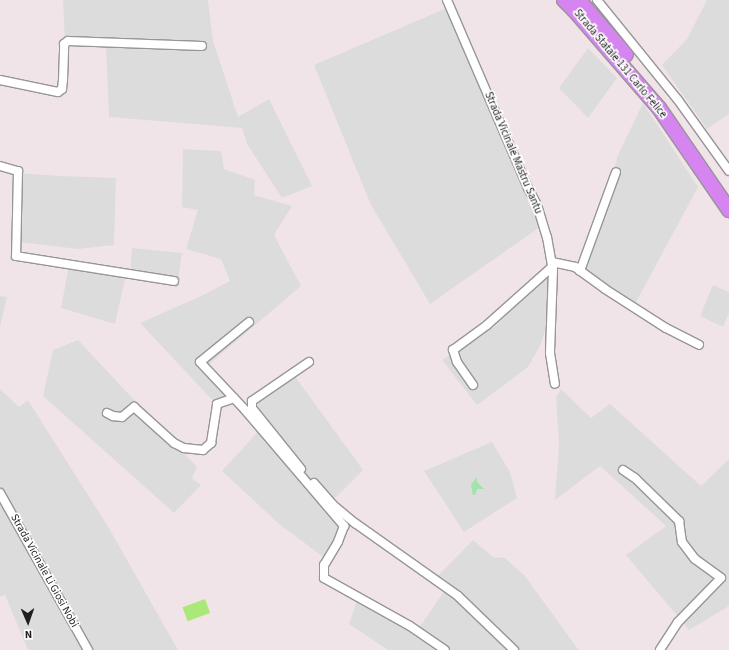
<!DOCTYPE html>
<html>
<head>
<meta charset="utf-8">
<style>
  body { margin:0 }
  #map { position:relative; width:729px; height:650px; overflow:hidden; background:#f1e4e9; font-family:"Source Sans 3",sans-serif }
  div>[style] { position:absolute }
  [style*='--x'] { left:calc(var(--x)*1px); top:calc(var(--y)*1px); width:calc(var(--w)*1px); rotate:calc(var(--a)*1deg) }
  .residential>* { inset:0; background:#dddcdd }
  .pitch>* { inset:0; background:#abe87a; transform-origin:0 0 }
  .water>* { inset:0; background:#a0e3ab }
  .roads { filter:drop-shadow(1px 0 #969696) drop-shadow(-1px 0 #969696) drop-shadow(0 1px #969696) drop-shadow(0 -1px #969696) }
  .street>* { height:8px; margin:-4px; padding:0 4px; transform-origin:4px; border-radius:4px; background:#fff }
  .highway>* { height:14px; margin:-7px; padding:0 7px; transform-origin:7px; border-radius:7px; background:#d584f0 }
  span { translate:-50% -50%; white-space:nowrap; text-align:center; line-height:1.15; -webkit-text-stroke:3.5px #fff; paint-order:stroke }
  .street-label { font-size:11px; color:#1f1f1f }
  .north { position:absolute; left:8px; top:602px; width:40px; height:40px; -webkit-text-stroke:3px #fff; paint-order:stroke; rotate:178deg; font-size:11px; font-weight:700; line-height:16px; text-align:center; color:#1f1f1f }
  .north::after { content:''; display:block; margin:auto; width:14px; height:18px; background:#1f1f1f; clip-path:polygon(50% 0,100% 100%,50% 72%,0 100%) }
</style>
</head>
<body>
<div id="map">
  <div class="residential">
    <div style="clip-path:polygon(63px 0,208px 0,213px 41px,238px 117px,269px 99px,312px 186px,282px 198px,247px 144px,242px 128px,109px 117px,106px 46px,65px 45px)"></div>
    <div style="clip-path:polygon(707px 0,729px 0,729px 114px,707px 129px,662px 65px,687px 39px)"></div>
    <div style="clip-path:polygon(447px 8px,521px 175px,540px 227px,430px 304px,371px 205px,314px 65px)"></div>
    <div style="clip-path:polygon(588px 48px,617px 78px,588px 118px,559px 88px)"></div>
    <div style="clip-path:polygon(643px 103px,698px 187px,634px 306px,582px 273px,618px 155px)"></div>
    <div style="clip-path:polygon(183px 149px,221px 151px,224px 169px,255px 180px,254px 195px,292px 206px,274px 235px,301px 286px,208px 365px,233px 393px,217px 405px,140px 323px,199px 297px,230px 281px,221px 259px,186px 249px,198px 210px,182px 207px)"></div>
    <div style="clip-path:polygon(19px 173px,60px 176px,116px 178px,114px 245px,78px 249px,19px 242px)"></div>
    <div style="clip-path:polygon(132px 248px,182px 253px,177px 287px,130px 277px)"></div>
    <div style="clip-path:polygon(69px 265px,126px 275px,115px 324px,61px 308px)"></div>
    <div style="clip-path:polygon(553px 268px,551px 313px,540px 346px,528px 367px,477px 405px,442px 360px,495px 326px)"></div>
    <div style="clip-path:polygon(713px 285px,729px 292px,729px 313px,723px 327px,700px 316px)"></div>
    <div style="clip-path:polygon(0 296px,7px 297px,0 327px)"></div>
    <div style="clip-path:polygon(78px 340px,197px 467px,192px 478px,201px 485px,174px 513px,43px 396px,53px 350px)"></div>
    <div style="clip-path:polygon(294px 375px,363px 470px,330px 503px,351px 522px,326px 559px,279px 524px,222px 471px,264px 425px,249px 403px)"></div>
    <div style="clip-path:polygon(0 389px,19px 407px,28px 400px,110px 530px,178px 650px,28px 650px,5px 595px,0 597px)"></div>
    <div style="clip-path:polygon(561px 389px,591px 418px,610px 404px,701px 486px,729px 459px,729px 606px,689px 630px,626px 555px,666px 526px,600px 466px,555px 500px,559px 444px,556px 397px)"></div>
    <div style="clip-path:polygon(492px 442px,510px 472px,517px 498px,464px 532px,424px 471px)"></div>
    <div style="clip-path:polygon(473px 540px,493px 557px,505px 558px,525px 576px,578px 649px,581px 650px,388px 650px,349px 624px,358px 597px,417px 631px,447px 587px,434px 580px)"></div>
  </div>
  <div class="pitch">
    <div style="left:205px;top:599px;width:15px;height:24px;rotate:70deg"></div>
  </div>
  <div class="water">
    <div style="clip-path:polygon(477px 477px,477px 482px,484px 489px,477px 489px,475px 495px,473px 495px,471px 485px)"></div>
  </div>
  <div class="roads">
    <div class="street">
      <div style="--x:447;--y:0;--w:205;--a:66.7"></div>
      <div style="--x:528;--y:188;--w:19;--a:62"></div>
      <div style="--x:537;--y:205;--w:34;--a:73"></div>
      <div style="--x:547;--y:237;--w:34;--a:80"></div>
      <div style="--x:553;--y:270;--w:83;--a:92.1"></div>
      <div style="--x:550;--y:353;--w:31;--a:81"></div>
      <div style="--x:597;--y:0;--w:129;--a:51"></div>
      <div style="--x:678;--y:100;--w:87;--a:54.3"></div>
      <div style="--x:0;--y:80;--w:59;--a:11.7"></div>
      <div style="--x:58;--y:92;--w:5;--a:-37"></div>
      <div style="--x:62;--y:89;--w:9;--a:-84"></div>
      <div style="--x:63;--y:80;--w:36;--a:-88"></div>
      <div style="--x:64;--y:44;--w:5;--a:-37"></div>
      <div style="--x:68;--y:41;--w:134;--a:2.1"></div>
      <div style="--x:0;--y:166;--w:19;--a:16"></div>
      <div style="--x:18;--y:171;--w:85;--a:91.3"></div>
      <div style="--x:16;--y:256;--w:160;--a:9"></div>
      <div style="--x:552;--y:262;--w:24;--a:12"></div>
      <div style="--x:575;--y:267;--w:37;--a:36"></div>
      <div style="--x:605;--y:289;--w:72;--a:32.6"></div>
      <div style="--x:666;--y:328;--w:37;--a:27"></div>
      <div style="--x:580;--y:271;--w:105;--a:-70"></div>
      <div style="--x:249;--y:322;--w:63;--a:140.8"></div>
      <div style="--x:200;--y:362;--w:66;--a:46.8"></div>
      <div style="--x:245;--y:410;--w:153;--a:49.5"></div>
      <div style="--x:344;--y:526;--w:17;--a:111"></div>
      <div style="--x:338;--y:542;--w:27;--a:121"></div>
      <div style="--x:324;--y:565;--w:13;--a:90"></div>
      <div style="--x:324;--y:578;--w:98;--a:29.2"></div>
      <div style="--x:410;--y:626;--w:42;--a:34.4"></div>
      <div style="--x:473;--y:385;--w:28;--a:-125"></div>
      <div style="--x:457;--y:362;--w:13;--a:-108"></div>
      <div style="--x:453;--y:350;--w:42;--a:-36.3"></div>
      <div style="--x:487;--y:325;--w:89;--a:-41.8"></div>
      <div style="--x:107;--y:413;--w:7;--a:27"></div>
      <div style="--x:113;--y:416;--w:9;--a:6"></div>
      <div style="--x:122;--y:417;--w:16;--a:-40"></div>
      <div style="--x:134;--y:407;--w:54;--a:42"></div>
      <div style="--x:174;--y:443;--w:11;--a:27"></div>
      <div style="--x:184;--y:448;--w:19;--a:6"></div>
      <div style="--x:203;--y:450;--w:11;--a:-41"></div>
      <div style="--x:211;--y:443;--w:39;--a:-81"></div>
      <div style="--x:217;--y:404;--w:18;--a:-19"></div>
      <div style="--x:301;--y:469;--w:78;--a:-128.8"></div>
      <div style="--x:252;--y:408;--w:7;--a:-90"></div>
      <div style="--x:252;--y:401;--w:69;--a:-34.4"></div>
      <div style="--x:623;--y:470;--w:14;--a:34"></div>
      <div style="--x:635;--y:478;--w:62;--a:44.3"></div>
      <div style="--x:679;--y:521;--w:21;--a:82"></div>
      <div style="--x:682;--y:542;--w:21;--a:53"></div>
      <div style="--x:695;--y:559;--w:32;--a:36"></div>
      <div style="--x:721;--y:578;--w:62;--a:134.3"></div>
      <div style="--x:678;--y:622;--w:33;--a:123"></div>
      <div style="--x:314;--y:483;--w:28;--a:49"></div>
      <div style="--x:332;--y:504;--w:30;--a:40"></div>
      <div style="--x:355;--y:523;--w:126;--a:35.3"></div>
      <div style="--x:458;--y:596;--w:78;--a:44"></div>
      <div style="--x:0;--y:493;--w:180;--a:60.7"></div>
    </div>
    <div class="highway">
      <div style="--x:564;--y:0;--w:14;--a:45"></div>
      <div style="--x:574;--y:10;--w:130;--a:49.1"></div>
      <div style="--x:659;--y:108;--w:124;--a:55.5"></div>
      <div style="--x:579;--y:0;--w:72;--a:49.5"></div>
    </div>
  </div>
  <div class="street-label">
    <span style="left:620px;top:64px;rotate:50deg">Strada Statale 131 Carlo Felice</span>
    <span style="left:513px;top:153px;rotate:67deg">Strada Vicinale Mastru Santu</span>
    <span style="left:44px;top:571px;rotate:61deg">Strada Vicinale Li Giosi Nobi</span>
  </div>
  <div class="north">N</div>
</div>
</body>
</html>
